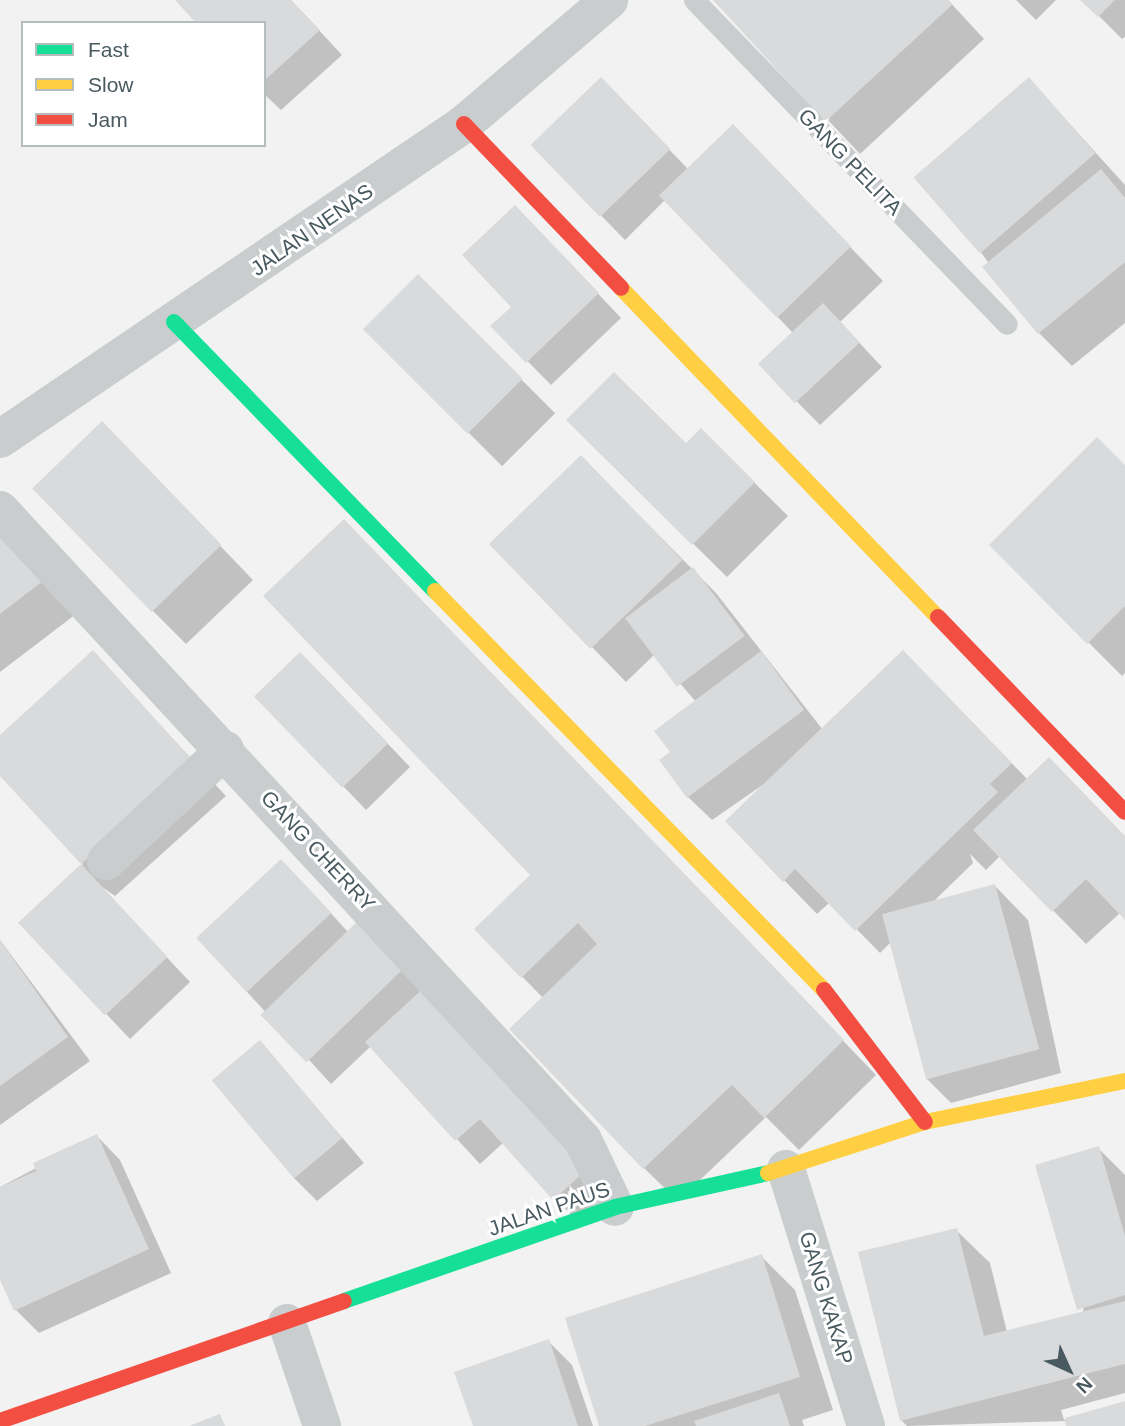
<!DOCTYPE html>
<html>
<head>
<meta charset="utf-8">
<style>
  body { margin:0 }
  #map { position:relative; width:1125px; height:1426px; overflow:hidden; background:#f3f2f2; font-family:Helvetica,sans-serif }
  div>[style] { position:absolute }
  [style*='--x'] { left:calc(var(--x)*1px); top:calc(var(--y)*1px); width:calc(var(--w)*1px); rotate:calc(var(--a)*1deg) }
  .shadow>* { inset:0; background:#0003; transform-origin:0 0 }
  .building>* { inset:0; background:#d9dadb; transform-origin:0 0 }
  .lane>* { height:21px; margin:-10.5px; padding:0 10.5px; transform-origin:10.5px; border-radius:10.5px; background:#c9cdce }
  .street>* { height:38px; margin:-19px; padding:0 19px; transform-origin:19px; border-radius:19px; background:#c9cdce }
  .fast>* { height:16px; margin:-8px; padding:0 8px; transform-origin:8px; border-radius:8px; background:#16e098 }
  .slow>* { height:16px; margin:-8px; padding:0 8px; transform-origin:8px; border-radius:8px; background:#ffcf43 }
  .jam>* { height:16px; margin:-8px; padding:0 8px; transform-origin:8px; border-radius:8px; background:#f24e42 }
  span { translate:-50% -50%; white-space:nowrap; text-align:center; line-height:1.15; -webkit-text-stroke:6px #fff; paint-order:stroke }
  .street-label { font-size:21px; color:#485a60 }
  .legend { position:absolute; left:21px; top:21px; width:245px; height:126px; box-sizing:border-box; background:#fff; border:2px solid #b6bdbf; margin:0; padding:9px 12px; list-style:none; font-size:21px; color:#485a60 }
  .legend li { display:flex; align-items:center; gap:14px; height:35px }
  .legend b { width:35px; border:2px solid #b6bdbf }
  .north { position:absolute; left:1034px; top:1335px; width:70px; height:70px; -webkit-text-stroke:5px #fff; paint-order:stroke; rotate:135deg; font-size:19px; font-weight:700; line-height:28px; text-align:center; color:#485a60 }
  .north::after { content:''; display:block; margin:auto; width:24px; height:32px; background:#485a60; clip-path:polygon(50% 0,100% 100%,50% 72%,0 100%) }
</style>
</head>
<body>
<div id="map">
  <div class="shadow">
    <div style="clip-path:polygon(177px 0,291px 0,342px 55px,281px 110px,264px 94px,264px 23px)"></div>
    <div style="clip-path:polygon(715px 0,948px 0,984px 39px,860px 154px)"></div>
    <div style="clip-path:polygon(1016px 0,1056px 0,1036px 20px)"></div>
    <div style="clip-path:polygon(1083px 0,1125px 0,1125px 37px,1122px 39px)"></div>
    <div style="clip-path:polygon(1029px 79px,1125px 185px,1125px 323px,1072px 366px,1039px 333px,980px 251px)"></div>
    <div style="clip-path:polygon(624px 103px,688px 169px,766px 160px,883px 281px,840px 322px,882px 367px,820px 425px,760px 364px,793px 333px,665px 200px,625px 240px,533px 146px)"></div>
    <div style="clip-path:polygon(539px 231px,621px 318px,551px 385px,493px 326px,513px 307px)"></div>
    <div style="left:418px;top:276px;width:194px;height:75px;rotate:45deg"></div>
    <div style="clip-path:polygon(568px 420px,686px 445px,701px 430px,788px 516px,727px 577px)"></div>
    <div style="clip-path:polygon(135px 457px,253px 580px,186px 644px,153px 611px)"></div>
    <div style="clip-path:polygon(1125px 467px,1125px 673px,1122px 676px,991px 545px)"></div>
    <div style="clip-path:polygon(615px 491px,716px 593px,823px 730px,936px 685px,1028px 780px,1125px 837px,1125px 918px,1120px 913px,1086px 944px,1000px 856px,986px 870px,970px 854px,973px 863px,932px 903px,995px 886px,1028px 920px,1061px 1073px,951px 1103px,927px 1079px,891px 942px,880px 953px,830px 902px,817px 914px,784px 880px,774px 777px,712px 820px,688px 797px,672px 752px,696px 702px,655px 654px,626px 682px,492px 544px)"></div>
    <div style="clip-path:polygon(0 512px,80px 611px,0 672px)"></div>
    <div style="clip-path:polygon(344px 521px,876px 1075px,799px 1150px,766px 1117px,678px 1201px,644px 1168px,543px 998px,476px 929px,552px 899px)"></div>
    <div style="clip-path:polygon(93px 653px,226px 796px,115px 896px,98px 884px,190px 982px,130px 1039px,20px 923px,83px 864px,0 773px,0 737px)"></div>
    <div style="clip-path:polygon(324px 677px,410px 767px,366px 810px,257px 696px)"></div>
    <div style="clip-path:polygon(305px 885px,348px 932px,362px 919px,614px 1189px,578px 1222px,503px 1143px,480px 1164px,371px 1046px,331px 1084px,198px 938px)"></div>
    <div style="clip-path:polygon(0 940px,90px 1061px,0 1125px)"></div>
    <div style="clip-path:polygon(260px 1042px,364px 1163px,317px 1201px,294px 1178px)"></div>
    <div style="clip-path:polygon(97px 1136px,120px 1160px,171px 1273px,39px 1333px,15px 1309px,0 1276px,0 1187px)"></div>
    <div style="clip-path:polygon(1098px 1148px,1125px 1175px,1125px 1393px,1061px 1410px,1064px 1420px,1125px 1403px,1125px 1426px,1068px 1426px,1067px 1421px,907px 1426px,901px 1420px,956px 1230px,990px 1263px,1007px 1332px,1083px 1313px)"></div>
    <div style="clip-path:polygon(761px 1256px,795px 1290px,833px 1410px,802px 1420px,804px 1426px,601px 1426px)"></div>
    <div style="clip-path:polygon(548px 1341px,572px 1365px,593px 1426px,475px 1426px)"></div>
  </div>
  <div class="building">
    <div style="clip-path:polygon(175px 0,291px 0,320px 30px,264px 81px,264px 23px,196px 23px)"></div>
    <div style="clip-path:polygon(713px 0,948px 0,952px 5px,825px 122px)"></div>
    <div style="clip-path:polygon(1080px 0,1115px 0,1098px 17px)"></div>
    <div style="left:601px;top:77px;width:100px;height:98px;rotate:46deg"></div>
    <div style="left:1029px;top:77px;width:101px;height:153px;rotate:49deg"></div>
    <div style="left:733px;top:124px;width:170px;height:103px;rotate:46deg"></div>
    <div style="clip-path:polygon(1101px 169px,1125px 198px,1125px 262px,1038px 334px,982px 267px)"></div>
    <div style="clip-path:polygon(515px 205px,599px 293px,526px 363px,490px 326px,511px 307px,462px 255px)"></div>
    <div style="left:418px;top:274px;width:148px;height:78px;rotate:45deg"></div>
    <div style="left:823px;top:303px;width:54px;height:89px;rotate:47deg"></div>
    <div style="clip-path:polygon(614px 372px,686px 443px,701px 428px,755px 482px,692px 545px,566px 420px)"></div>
    <div style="left:102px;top:421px;width:172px;height:97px;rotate:46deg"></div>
    <div style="clip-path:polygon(1097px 437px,1125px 465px,1125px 606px,1087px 644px,989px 545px)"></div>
    <div style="left:581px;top:455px;width:146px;height:128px;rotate:46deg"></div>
    <div style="clip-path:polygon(0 514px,48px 577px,0 614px)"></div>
    <div style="clip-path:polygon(344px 519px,844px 1040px,764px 1118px,732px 1085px,643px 1169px,509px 1029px,597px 944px,578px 923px,521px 978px,474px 929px,530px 875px,263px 596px)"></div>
    <div style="left:693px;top:567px;width:86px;height:85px;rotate:53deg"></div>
    <div style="clip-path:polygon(93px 650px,194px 762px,81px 864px,0 776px,0 735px)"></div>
    <div style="clip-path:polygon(903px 650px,1012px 763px,990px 784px,998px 792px,855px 931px,795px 869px,783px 882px,725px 821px)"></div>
    <div style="clip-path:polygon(761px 651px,804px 710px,687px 798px,659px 760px,670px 752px,654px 731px)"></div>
    <div style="left:300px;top:652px;width:127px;height:64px;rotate:46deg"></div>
    <div style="clip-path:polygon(1049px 757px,1125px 836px,1125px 920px,1086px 879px,1052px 912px,973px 830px)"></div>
    <div style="left:281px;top:859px;width:74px;height:116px;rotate:47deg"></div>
    <div style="left:81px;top:864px;width:127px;height:86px;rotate:47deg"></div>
    <div style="left:995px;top:884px;width:171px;height:117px;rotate:75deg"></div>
    <div style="left:362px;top:917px;width:66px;height:141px;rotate:46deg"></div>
    <div style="clip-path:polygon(0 940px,68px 1037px,0 1086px)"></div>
    <div style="clip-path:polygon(428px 984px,592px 1165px,553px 1200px,480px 1119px,455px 1141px,365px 1042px)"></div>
    <div style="left:260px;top:1040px;width:128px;height:63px;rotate:50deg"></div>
    <div style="clip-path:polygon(97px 1134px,149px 1249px,14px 1311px,0 1280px,0 1187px,36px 1171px,33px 1163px)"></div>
    <div style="clip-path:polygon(1099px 1146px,1125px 1236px,1125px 1295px,1077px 1310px,1035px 1165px)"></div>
    <div style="clip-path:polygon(957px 1228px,984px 1336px,1125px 1301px,1125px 1364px,900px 1421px,858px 1252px)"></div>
    <div style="clip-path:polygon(762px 1254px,800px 1377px,645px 1426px,599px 1426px,565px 1318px)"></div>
    <div style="clip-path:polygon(549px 1339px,578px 1426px,473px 1426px,454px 1372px)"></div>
    <div style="clip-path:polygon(779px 1393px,790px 1426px,696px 1426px,694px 1421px)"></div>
    <div style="clip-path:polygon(1125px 1401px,1125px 1426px,1066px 1426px,1065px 1418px)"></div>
    <div style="clip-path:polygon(220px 1414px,225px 1426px,189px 1426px)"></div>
  </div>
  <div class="lane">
    <div style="--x:694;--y:0;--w:450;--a:46"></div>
  </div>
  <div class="street">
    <div style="--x:0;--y:439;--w:561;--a:-34.17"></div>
    <div style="--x:464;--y:124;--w:191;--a:-40.5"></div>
    <div style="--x:0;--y:510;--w:858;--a:47.22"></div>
    <div style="--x:583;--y:1140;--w:74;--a:64.5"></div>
    <div style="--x:106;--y:861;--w:163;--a:-43"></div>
    <div style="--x:786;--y:1169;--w:269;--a:72.7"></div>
    <div style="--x:287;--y:1323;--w:109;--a:71.2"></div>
  </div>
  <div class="fast">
    <div style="--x:174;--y:322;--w:375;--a:45.9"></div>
    <div style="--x:344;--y:1301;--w:287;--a:-19.1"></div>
    <div style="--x:615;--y:1207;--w:157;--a:-12.5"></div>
  </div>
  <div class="slow">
    <div style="--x:621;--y:288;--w:457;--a:46.1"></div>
    <div style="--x:435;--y:591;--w:557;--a:45.73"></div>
    <div style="--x:768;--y:1173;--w:165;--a:-18"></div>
    <div style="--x:925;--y:1122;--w:204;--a:-11.6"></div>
  </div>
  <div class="jam">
    <div style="--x:464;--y:124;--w:227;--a:46.2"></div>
    <div style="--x:938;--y:617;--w:270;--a:46.2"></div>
    <div style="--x:824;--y:990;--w:166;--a:52.6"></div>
    <div style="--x:0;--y:1421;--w:364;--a:-19.2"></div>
  </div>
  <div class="street-label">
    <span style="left:850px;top:162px;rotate:46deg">GANG PELITA</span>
    <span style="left:312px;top:230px;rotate:-35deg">JALAN NENAS</span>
    <span style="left:318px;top:851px;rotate:47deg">GANG CHERRY</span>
    <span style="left:549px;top:1209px;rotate:-19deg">JALAN PAUS</span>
    <span style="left:826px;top:1298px;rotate:73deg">GANG KAKAP</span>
  </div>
  <ul class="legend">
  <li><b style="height:9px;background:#16e098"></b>Fast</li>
  <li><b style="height:9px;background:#ffcf43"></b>Slow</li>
  <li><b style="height:9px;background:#f24e42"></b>Jam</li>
  </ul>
  <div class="north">N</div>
</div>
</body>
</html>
